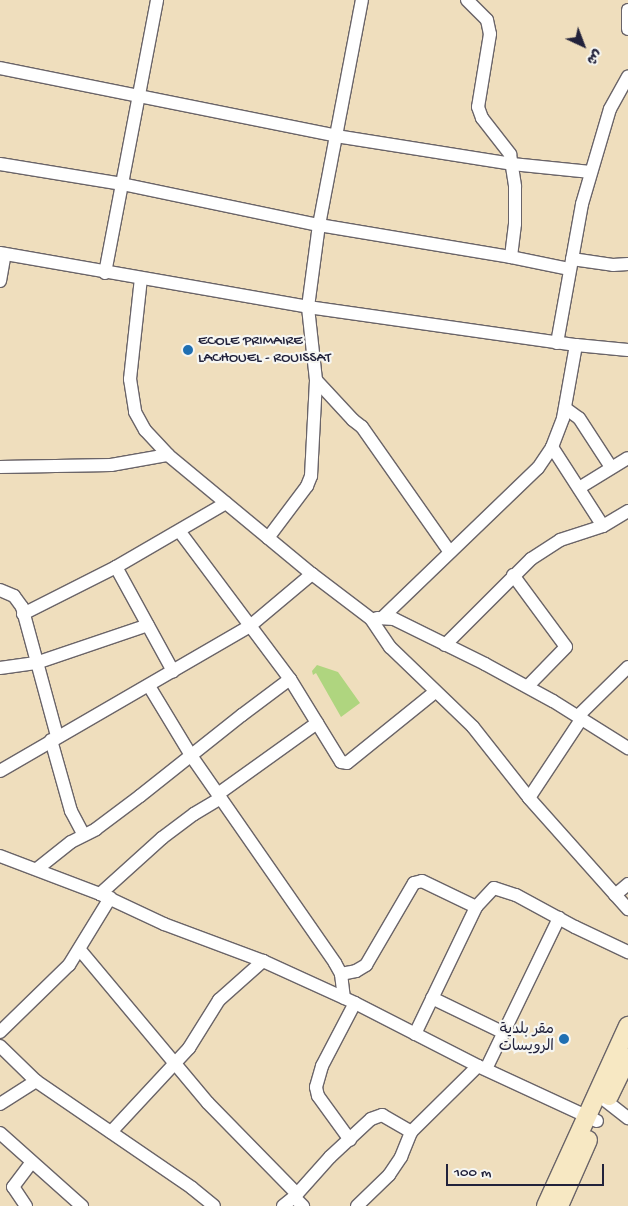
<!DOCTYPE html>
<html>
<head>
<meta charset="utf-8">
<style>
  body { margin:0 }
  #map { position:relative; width:628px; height:1206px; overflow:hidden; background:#efdebd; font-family:"Gochi Hand","Playpen Sans Arabic",sans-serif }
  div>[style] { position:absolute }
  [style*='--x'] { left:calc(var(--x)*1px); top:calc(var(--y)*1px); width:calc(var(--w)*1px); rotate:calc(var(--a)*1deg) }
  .green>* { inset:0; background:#afd57f }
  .roads { filter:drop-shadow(1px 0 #6a6468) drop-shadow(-1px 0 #6a6468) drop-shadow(0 1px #6a6468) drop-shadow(0 -1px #6a6468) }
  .street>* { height:12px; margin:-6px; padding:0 6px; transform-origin:6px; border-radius:6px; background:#fff }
  .secondary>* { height:18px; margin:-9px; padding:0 9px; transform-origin:9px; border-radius:9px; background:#f7e8c3 }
  .dots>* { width:14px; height:14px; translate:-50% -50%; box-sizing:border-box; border:2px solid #f6f6f2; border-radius:50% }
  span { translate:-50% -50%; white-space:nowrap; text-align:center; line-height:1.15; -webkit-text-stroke:4.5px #f6f6f2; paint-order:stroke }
  .poi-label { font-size:15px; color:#22223b }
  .left { translate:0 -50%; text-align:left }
  .right { translate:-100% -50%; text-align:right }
  .north { position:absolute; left:558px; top:20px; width:50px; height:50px; -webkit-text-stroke:4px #f6f6f2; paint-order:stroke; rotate:137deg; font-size:14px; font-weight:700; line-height:20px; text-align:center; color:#22223b }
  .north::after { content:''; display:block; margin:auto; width:18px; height:22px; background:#22223b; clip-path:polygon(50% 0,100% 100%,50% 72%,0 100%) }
  .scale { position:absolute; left:446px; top:1164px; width:158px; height:22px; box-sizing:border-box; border:2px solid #22223b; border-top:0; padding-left:6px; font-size:15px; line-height:18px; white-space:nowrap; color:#22223b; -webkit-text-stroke:4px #f6f6f2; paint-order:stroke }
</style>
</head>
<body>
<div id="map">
  <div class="green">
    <div style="clip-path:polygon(317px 665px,338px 672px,360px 703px,341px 717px,316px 673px,313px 675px,312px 671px)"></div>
  </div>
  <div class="roads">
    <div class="street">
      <div style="--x:467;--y:0;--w:28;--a:45"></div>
      <div style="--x:487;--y:20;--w:14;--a:78"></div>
      <div style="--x:490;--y:34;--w:74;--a:99.3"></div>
      <div style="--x:478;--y:107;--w:12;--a:70"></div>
      <div style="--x:482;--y:118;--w:46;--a:52.1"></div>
      <div style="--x:510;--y:154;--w:33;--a:81"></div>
      <div style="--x:515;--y:187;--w:37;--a:90"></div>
      <div style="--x:515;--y:224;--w:33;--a:97"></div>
      <div style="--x:511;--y:257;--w:59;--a:11.7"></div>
      <div style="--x:628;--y:10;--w:19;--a:90"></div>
      <div style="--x:0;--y:68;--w:343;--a:11.4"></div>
      <div style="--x:336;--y:136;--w:178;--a:9"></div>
      <div style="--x:512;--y:164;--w:79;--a:5.8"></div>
      <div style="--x:0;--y:164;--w:124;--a:9.3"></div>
      <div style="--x:122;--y:184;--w:201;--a:11.8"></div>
      <div style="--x:319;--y:225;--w:195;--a:9.5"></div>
      <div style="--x:0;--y:253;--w:313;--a:9.9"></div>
      <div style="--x:308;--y:307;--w:271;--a:8.1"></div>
      <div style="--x:576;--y:345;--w:52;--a:5.5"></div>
      <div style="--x:572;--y:259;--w:41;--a:8.3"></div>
      <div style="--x:613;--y:265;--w:15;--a:-4"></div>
      <div style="--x:105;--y:273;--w:278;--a:-79.2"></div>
      <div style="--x:141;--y:278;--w:102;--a:96.2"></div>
      <div style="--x:130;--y:379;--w:33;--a:81"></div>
      <div style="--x:135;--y:412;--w:21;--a:61"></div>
      <div style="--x:145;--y:430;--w:34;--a:47"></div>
      <div style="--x:168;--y:455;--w:187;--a:39.6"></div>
      <div style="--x:312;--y:574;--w:74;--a:37.3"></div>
      <div style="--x:371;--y:619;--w:34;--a:56"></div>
      <div style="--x:390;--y:647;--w:115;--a:43.9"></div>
      <div style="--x:473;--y:727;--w:90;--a:51.7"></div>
      <div style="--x:529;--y:798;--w:149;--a:48.3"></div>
      <div style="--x:0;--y:281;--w:27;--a:-80"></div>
      <div style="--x:557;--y:343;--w:141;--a:-79.8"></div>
      <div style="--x:582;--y:204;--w:99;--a:-73.6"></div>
      <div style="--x:610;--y:109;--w:37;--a:-61"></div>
      <div style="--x:316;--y:380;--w:54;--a:47.2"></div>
      <div style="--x:353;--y:420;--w:11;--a:38"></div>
      <div style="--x:362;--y:427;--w:153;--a:54.9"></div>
      <div style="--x:565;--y:408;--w:17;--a:36"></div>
      <div style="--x:579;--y:418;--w:59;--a:56.9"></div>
      <div style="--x:552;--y:447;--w:94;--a:57.2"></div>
      <div style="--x:0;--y:467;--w:111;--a:-1"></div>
      <div style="--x:111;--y:465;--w:58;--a:-10"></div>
      <div style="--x:579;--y:488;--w:57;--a:-31.5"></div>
      <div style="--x:180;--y:532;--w:184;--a:53.2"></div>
      <div style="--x:290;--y:679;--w:97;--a:58.4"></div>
      <div style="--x:341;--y:762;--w:6;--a:9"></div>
      <div style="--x:347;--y:763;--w:113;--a:-38.9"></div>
      <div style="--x:268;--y:538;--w:65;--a:-53.1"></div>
      <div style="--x:307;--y:486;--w:11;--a:-68"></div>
      <div style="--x:311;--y:476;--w:96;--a:-87"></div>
      <div style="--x:316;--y:380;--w:73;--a:-96.3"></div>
      <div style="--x:308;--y:307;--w:83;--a:-82.4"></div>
      <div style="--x:319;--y:225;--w:229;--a:-79.2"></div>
      <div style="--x:116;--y:567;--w:119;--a:61.3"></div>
      <div style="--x:513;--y:575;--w:89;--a:53.6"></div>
      <div style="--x:566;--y:647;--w:54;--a:134.3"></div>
      <div style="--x:0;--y:590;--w:15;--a:23"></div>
      <div style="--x:14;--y:596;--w:14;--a:54"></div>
      <div style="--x:22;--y:607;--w:134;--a:74.8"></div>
      <div style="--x:23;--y:614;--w:104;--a:-26.8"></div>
      <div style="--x:116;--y:567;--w:127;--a:-30.2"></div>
      <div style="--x:383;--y:617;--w:215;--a:-43.9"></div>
      <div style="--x:538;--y:468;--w:25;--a:-56"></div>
      <div style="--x:552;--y:447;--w:31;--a:-69"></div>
      <div style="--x:563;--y:418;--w:74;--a:-79.9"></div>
      <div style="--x:377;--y:618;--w:17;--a:3"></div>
      <div style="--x:394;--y:619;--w:102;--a:26.3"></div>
      <div style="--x:485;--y:664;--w:77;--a:28.6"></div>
      <div style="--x:553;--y:701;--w:89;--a:32.1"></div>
      <div style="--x:445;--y:645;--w:122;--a:-45"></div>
      <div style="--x:531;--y:559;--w:35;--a:-33"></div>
      <div style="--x:560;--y:540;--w:45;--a:-18"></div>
      <div style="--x:603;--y:526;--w:29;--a:-31"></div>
      <div style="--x:0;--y:668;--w:36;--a:-8"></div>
      <div style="--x:36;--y:663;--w:118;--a:-18.7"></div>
      <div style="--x:149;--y:686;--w:83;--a:58.8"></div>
      <div style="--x:192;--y:757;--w:251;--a:55.2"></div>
      <div style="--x:335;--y:963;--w:13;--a:61"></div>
      <div style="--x:341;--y:974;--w:24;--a:83"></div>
      <div style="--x:578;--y:716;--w:70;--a:-44.4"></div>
      <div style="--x:51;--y:740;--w:74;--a:74.3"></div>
      <div style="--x:71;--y:811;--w:26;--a:62"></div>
      <div style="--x:0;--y:771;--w:289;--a:-30.1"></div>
      <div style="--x:250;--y:626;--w:81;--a:-40"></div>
      <div style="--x:218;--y:794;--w:122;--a:-35.6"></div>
      <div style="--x:529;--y:798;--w:96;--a:-56.5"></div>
      <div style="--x:0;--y:856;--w:107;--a:20.8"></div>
      <div style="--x:100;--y:894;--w:71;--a:25.1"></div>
      <div style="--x:164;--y:924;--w:106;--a:20.5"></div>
      <div style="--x:263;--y:961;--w:101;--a:24.5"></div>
      <div style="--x:355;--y:1003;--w:138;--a:27.1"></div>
      <div style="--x:478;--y:1066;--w:131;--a:24.8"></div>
      <div style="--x:37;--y:869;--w:43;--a:-38.5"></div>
      <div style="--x:71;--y:842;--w:28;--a:-27"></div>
      <div style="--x:96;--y:829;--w:55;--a:-36.9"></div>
      <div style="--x:140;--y:796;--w:130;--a:-38.5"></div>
      <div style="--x:242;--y:715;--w:60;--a:-36.9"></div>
      <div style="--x:100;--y:894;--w:84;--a:-42.1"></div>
      <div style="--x:162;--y:838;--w:40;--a:-37"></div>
      <div style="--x:194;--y:814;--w:31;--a:-31"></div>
      <div style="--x:615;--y:895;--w:17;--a:-40"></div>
      <div style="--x:80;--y:950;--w:199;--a:50.1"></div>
      <div style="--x:208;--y:1103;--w:127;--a:45.6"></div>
      <div style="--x:297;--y:1194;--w:4;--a:135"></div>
      <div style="--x:294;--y:1197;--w:13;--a:45"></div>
      <div style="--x:341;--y:974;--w:15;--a:-11"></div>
      <div style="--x:356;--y:971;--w:12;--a:-31"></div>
      <div style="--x:366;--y:965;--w:95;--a:-59.7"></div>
      <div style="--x:414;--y:883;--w:8;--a:-14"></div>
      <div style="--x:422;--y:881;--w:60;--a:25.7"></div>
      <div style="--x:432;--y:998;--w:80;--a:25.9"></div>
      <div style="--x:0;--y:1032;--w:96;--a:-44.2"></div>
      <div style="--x:69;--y:965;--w:79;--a:-58.5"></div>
      <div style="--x:415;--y:1034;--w:141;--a:-64.3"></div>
      <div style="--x:476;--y:907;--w:26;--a:-47"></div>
      <div style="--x:494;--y:888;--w:23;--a:18"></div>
      <div style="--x:516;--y:895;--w:67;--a:28.5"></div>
      <div style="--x:575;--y:927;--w:59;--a:25.3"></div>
      <div style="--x:0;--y:1046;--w:50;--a:44.2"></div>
      <div style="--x:36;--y:1081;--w:189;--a:34.4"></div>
      <div style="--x:192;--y:1188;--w:28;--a:39"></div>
      <div style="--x:486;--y:1069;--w:168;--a:-64.2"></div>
      <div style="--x:606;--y:1101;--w:28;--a:38"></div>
      <div style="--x:0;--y:1104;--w:43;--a:-32.6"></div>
      <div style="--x:111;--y:1132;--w:115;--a:-47.1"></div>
      <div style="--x:189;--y:1048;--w:57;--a:-58"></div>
      <div style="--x:219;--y:1000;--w:59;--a:-41.6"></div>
      <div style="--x:0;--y:1133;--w:110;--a:41.7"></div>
      <div style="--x:350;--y:1140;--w:54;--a:-126"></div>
      <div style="--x:318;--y:1096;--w:9;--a:-103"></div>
      <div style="--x:316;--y:1087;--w:22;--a:-74"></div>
      <div style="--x:322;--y:1066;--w:71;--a:-62.4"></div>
      <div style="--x:297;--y:1194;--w:50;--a:-48.3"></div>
      <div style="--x:330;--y:1157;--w:56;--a:-42.8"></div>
      <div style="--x:371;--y:1119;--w:12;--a:-20"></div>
      <div style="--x:382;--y:1115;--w:34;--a:30"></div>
      <div style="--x:26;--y:1206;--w:23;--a:-124"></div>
      <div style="--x:13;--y:1187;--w:31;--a:-53"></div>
      <div style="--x:283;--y:1206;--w:14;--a:-39"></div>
      <div style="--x:357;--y:1206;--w:45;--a:-44.1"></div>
      <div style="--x:389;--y:1175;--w:22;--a:-56"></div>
      <div style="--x:401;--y:1157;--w:27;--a:-68"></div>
      <div style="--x:411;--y:1132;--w:94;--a:-44.6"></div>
    </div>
    <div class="secondary">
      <div style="--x:609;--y:1096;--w:43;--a:-64"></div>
      <div style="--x:546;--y:1206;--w:198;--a:-65.5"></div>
      <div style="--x:559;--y:1206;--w:72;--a:-66.3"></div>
    </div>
  </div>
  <div class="dots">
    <div style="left:188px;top:350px;background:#1f6fb2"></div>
    <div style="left:564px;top:1039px;background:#1f6fb2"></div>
  </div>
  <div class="poi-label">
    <span class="left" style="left:198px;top:350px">ECOLE PRIMAIRE<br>LACHOUEL - ROUISSAT</span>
    <span class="right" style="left:554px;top:1039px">مقر بلدية<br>الرويسات</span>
  </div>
  <div class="north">ش</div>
  <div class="scale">100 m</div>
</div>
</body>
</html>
